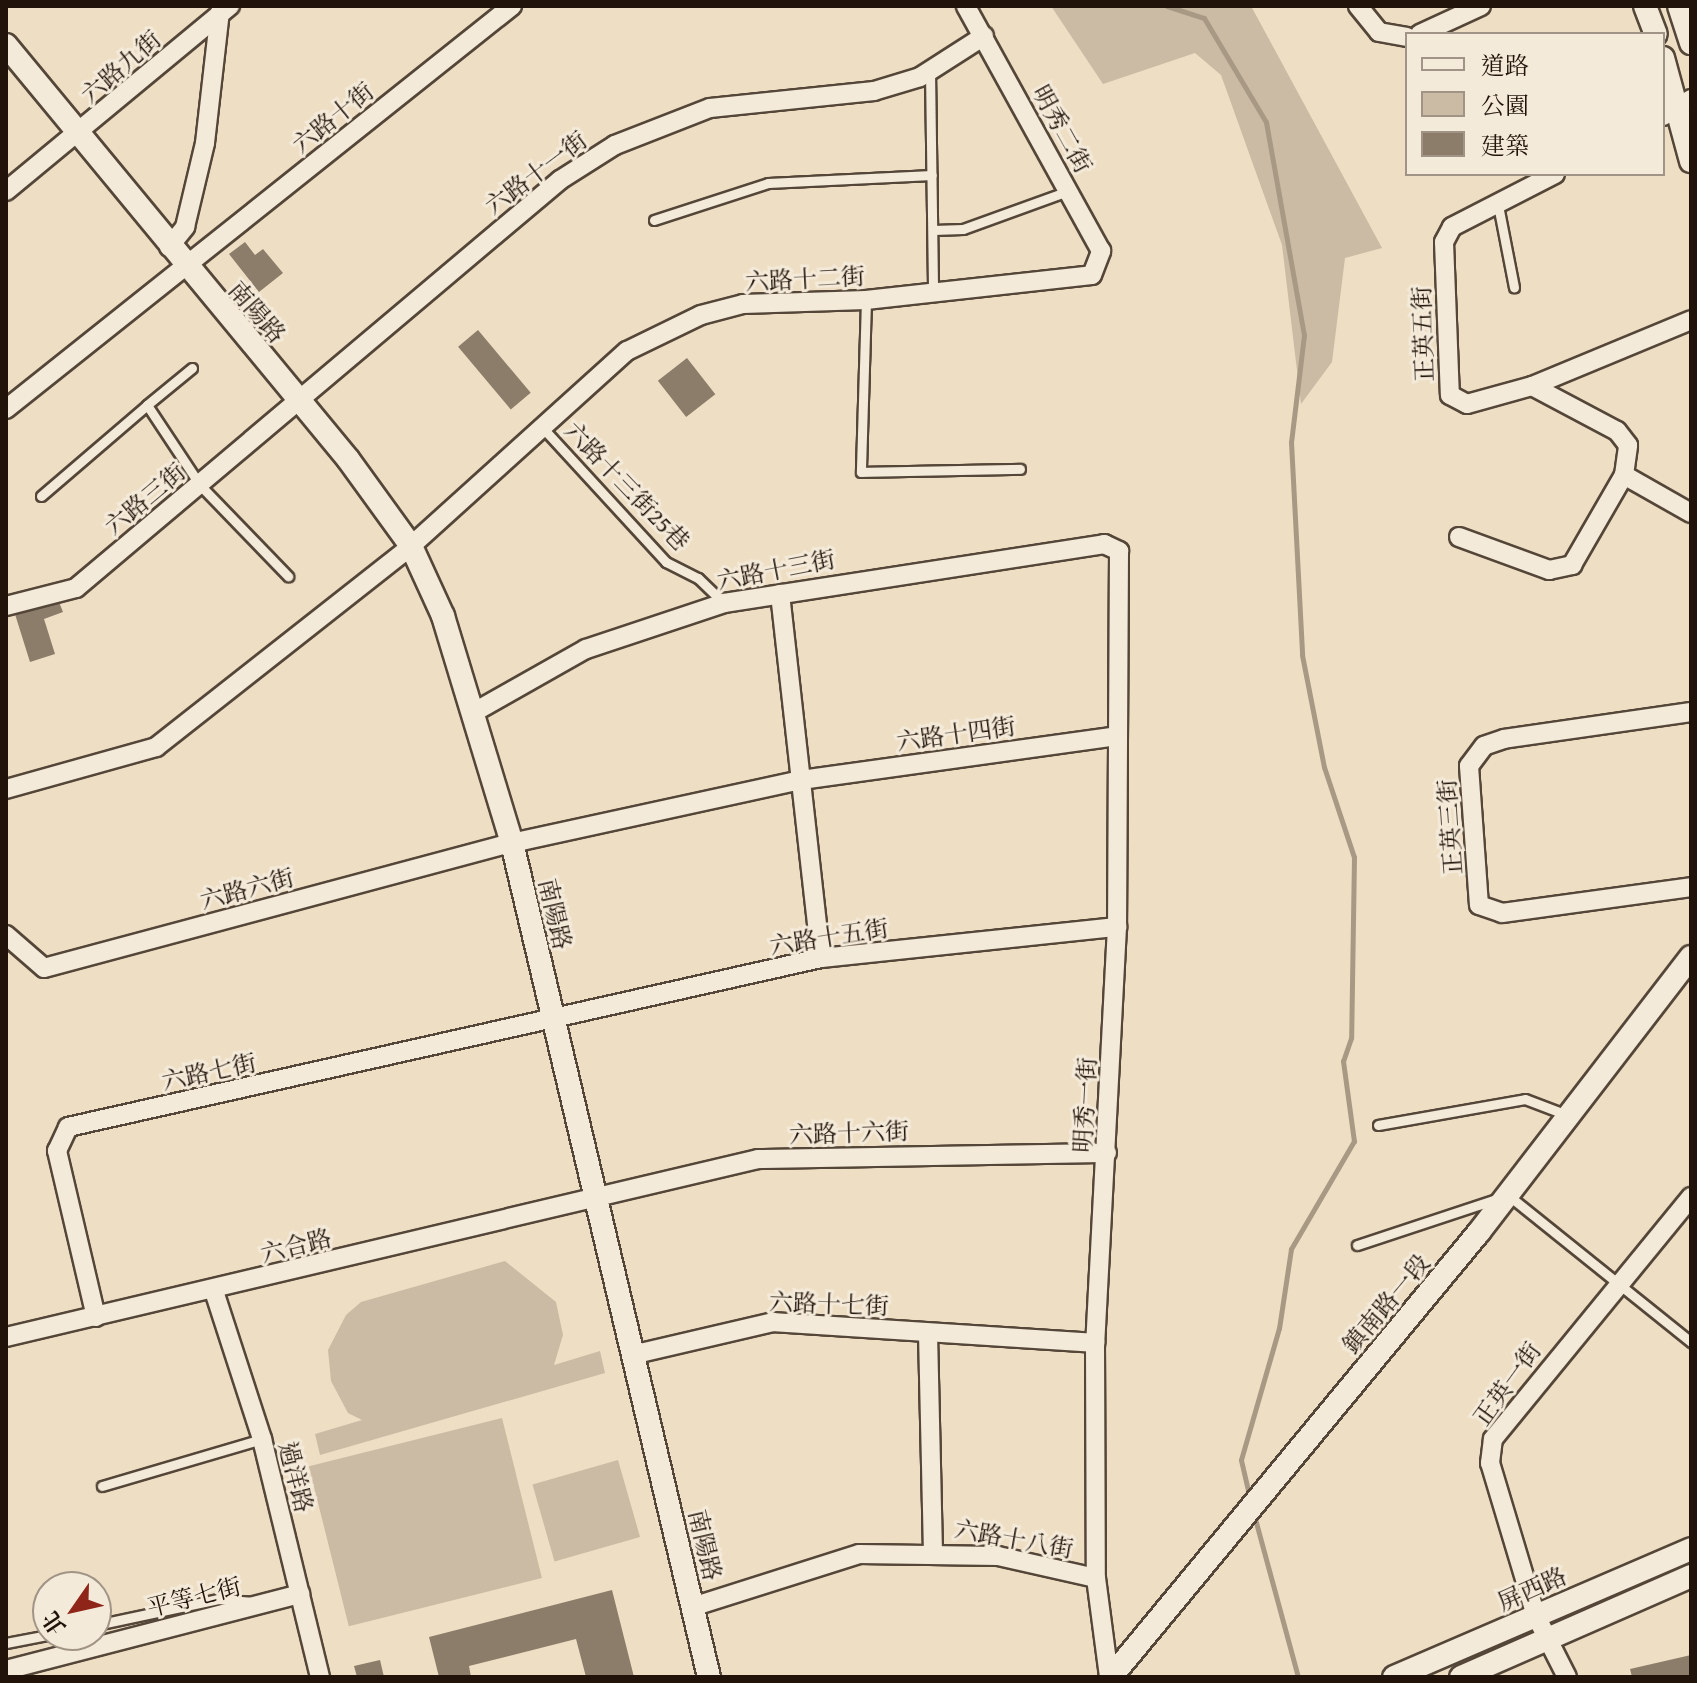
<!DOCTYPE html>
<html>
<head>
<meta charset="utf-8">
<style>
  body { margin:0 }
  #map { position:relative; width:1697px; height:1683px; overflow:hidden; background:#eedec4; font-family:"Gentium Book Plus","Noto Serif TC",serif }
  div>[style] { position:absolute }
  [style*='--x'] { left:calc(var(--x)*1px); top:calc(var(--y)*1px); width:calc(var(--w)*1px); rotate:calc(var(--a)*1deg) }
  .green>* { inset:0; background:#cbbba4; transform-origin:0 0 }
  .stream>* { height:5px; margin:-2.5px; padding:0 2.5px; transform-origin:2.5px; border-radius:2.5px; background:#a89985 }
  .building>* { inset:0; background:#8c7d6b; transform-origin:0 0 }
  .roads { filter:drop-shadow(2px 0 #544638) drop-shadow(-2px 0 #544638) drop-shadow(0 2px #544638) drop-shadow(0 -2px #544638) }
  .service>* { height:9px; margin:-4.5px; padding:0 4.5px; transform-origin:4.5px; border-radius:4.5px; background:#f4ead9 }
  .minor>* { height:18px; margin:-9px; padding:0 9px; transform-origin:9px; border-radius:9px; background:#f4ead9 }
  .tertiary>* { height:22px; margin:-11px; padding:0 11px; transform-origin:11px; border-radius:11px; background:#f4ead9 }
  span { translate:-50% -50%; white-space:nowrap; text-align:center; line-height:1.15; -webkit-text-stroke:6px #f4ead9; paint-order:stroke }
  .street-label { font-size:24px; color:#21130a }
  .frame { position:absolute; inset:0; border:8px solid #21130a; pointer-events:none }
  .legend { position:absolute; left:1405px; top:32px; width:260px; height:144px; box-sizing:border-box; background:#f4ead9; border:2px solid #a09486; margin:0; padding:10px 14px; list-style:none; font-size:24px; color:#21130a }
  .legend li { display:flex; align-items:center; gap:16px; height:40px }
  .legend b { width:40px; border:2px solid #a09486 }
  .north { position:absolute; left:32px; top:1571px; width:80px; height:80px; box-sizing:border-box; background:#f4ead9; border:2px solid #a09486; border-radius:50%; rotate:236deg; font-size:22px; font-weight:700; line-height:32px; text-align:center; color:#21130a }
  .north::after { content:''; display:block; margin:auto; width:28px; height:36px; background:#8f2418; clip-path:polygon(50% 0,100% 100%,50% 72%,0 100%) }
</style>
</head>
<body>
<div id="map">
  <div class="green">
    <div style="clip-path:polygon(1051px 6px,1251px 6px,1382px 248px,1345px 258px,1332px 362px,1301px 404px,1282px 245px,1221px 75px,1195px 53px,1103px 84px)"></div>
    <div style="clip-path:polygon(505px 1261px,556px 1302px,563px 1335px,554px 1365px,600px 1351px,605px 1373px,320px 1455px,315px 1434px,362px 1420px,348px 1413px,331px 1381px,328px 1350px,346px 1315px,361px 1302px)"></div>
    <div style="left:502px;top:1418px;width:165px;height:199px;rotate:76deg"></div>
    <div style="left:618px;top:1460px;width:80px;height:89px;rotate:74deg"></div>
  </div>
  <div class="stream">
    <div style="--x:1167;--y:6;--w:39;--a:18"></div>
    <div style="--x:1204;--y:18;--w:121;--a:59.2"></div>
    <div style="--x:1266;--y:122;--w:216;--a:79.9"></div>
    <div style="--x:1304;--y:335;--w:108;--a:96.9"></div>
    <div style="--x:1291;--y:442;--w:213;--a:87"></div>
    <div style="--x:1302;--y:655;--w:114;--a:78.9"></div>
    <div style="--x:1324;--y:767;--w:95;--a:71.6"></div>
    <div style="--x:1354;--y:857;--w:181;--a:90.9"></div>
    <div style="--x:1351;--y:1038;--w:24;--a:109"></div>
    <div style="--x:1343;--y:1061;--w:81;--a:82.2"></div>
    <div style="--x:1354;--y:1141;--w:125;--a:120.3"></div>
    <div style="--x:1291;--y:1249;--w:80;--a:98.6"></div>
    <div style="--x:1279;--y:1328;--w:137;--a:106.1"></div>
    <div style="--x:1241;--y:1460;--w:39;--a:77"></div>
    <div style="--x:1254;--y:1515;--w:168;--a:74.8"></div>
  </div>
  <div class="building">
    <div style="clip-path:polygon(245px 242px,255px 255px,263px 249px,283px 273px,259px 292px,229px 254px)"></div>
    <div style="left:478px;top:330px;width:82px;height:26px;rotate:50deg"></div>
    <div style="left:687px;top:358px;width:46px;height:37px;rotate:52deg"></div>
    <div style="clip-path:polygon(57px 597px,63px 612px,44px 619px,55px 654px,30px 662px,14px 611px)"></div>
    <div style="clip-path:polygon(612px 1590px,634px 1677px,586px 1677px,576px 1639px,469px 1666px,471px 1677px,439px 1677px,429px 1637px)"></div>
    <div style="clip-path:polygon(1691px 1655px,1691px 1677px,1632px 1677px,1630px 1669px)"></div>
    <div style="clip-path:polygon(380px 1660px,384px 1677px,357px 1677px,354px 1666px)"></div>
  </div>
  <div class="roads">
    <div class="service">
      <div style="--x:930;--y:71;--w:220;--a:89.2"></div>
      <div style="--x:1498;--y:205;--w:84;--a:79"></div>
      <div style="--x:654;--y:220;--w:120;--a:-18"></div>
      <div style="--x:768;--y:183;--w:164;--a:-2.8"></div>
      <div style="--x:933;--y:230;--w:30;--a:-2"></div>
      <div style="--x:963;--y:229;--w:112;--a:-19.9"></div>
      <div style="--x:866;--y:300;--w:172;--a:91.7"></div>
      <div style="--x:861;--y:472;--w:159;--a:-1.1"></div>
      <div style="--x:192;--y:368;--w:58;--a:140.6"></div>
      <div style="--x:147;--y:405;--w:96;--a:56.5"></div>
      <div style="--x:200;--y:485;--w:127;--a:46"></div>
      <div style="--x:541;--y:426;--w:185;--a:47.4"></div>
      <div style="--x:666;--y:562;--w:36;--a:27"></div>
      <div style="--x:698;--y:578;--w:36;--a:44"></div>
      <div style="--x:41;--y:496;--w:140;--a:-40.6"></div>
      <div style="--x:1378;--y:1125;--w:149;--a:-10"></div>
      <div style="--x:1525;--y:1099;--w:45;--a:20.9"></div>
      <div style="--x:1357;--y:1245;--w:159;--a:-18.3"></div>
      <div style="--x:1508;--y:1195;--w:235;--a:38.8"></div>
      <div style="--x:102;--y:1486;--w:167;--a:-16.4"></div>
      <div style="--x:96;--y:1625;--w:125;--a:-12"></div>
      <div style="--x:218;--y:1599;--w:32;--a:5"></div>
      <div style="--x:6;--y:1643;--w:43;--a:-10.8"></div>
    </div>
    <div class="minor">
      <div style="--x:1358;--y:6;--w:33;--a:51"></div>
      <div style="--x:1379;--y:32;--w:28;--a:10"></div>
      <div style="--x:1420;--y:34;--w:67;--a:-24.7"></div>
      <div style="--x:1663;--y:116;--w:33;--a:-31"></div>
      <div style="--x:1555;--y:174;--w:116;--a:152.8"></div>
      <div style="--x:1452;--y:227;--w:17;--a:118"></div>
      <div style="--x:1444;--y:242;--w:153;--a:87.8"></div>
      <div style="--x:1450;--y:395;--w:19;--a:28"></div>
      <div style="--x:1467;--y:404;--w:67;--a:-15.5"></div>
      <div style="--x:1532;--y:386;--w:172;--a:-22.5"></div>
      <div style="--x:6;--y:191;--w:291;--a:-39.6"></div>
      <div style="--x:169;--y:247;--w:26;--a:-51"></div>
      <div style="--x:185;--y:227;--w:86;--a:-76.6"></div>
      <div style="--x:205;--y:143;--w:132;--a:-83.5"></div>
      <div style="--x:6;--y:409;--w:647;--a:-38.54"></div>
      <div style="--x:1624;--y:475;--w:77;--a:29.6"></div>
      <div style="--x:1459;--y:537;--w:96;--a:20.1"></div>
      <div style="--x:1549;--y:570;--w:24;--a:-12"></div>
      <div style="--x:1572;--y:565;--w:104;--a:-60"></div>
      <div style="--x:1624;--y:475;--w:30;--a:-82"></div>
      <div style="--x:1628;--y:445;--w:18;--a:-128"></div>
      <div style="--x:1617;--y:431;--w:96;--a:-152.1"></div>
      <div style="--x:780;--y:594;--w:366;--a:83.6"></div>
      <div style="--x:6;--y:606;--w:72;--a:-14.4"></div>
      <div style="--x:76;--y:588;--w:633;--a:-40.13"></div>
      <div style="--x:560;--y:180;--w:65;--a:-32.5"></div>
      <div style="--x:615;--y:145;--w:102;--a:-21.3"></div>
      <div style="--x:710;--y:108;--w:165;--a:-5.9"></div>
      <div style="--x:874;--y:91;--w:48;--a:-16.9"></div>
      <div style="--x:920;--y:77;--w:76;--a:-32.6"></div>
      <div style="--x:478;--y:710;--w:124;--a:-29.5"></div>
      <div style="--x:586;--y:649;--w:145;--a:-18.4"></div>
      <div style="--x:724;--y:603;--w:385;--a:-8.8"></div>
      <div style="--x:1104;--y:544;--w:17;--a:25"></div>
      <div style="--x:1119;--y:551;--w:376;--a:90.3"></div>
      <div style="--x:1117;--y:927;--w:417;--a:93"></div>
      <div style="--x:1095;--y:1343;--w:235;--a:89.8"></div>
      <div style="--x:1096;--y:1578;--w:100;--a:82.5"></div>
      <div style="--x:1691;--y:712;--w:189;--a:171.8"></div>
      <div style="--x:1504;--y:739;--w:21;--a:161"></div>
      <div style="--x:1484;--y:746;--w:25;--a:127"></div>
      <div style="--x:1469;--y:766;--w:139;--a:85.9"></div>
      <div style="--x:1479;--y:905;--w:24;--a:19"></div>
      <div style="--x:1502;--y:913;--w:191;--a:-7.8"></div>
      <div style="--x:6;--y:789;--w:156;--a:-15.6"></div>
      <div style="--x:156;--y:747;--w:325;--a:-38.2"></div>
      <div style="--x:411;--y:546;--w:291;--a:-42.1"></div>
      <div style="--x:627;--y:351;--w:82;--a:-25.9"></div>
      <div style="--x:701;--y:315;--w:43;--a:-14.7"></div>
      <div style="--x:743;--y:304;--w:123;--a:-1.9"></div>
      <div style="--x:866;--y:300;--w:227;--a:-6.3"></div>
      <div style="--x:1092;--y:275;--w:26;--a:-69"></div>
      <div style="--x:1101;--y:251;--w:280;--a:-118.9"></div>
      <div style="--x:6;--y:935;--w:50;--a:41"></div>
      <div style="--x:44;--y:968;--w:484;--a:-15"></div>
      <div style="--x:512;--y:843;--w:296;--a:-12.3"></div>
      <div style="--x:801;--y:780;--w:319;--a:-7.9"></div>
      <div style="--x:214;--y:1291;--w:156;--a:72"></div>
      <div style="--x:262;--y:1439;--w:245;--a:76.3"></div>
      <div style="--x:96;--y:1317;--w:171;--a:-103.2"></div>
      <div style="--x:57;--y:1151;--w:26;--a:-65"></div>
      <div style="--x:68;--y:1127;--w:772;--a:-12.65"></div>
      <div style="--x:821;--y:958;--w:298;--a:-6"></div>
      <div style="--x:928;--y:1333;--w:217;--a:88.7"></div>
      <div style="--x:6;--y:1337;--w:773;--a:-13.32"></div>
      <div style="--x:758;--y:1159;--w:349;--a:-1"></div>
      <div style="--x:636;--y:1354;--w:141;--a:-13.1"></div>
      <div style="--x:773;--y:1322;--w:323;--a:3.7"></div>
      <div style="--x:692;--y:1607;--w:175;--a:-17.6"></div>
      <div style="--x:859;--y:1554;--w:139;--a:0.8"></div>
      <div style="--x:998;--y:1556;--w:100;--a:12.7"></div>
      <div style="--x:6;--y:1670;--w:304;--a:-14.5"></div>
      <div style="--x:1567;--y:1677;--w:68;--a:-116.9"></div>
      <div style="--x:1536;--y:1616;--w:160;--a:-106.7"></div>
      <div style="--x:1490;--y:1463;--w:24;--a:-83"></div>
      <div style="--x:1493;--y:1439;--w:313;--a:-50.7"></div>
    </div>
    <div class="tertiary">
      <div style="--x:1645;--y:6;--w:30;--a:69"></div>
      <div style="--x:1679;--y:6;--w:39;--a:72"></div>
      <div style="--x:6;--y:45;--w:537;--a:50.44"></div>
      <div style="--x:348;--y:459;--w:107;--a:54.1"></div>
      <div style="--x:411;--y:546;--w:77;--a:65.4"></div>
      <div style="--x:443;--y:616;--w:237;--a:73.1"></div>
      <div style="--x:512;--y:843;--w:857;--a:76.71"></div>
      <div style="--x:1663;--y:58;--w:107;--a:74.8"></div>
      <div style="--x:1111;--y:1677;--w:577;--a:-50.41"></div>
      <div style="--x:1479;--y:1232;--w:347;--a:-52.4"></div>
      <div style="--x:1394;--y:1677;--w:323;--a:-23.3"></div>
      <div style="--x:1461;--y:1677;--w:251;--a:-23.7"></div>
    </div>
  </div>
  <div class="street-label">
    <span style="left:121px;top:67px;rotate:-41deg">六路九街</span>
    <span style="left:333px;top:118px;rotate:-39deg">六路十街</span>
    <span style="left:1062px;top:129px;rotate:61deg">明秀二街</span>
    <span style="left:536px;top:173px;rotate:-37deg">六路十一街</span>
    <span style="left:805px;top:279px;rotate:-3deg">六路十二街</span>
    <span style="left:257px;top:312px;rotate:49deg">南陽路</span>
    <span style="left:1423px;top:334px;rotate:-92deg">正英五街</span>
    <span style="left:627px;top:486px;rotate:46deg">六路十三街25巷</span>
    <span style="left:145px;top:499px;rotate:-40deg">六路三街</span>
    <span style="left:776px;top:570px;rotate:-11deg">六路十三街</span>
    <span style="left:956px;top:734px;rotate:-8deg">六路十四街</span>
    <span style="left:1450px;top:827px;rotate:-94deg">正英三街</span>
    <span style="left:247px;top:889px;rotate:-15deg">六路六街</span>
    <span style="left:555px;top:914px;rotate:77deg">南陽路</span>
    <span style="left:829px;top:937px;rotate:-9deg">六路十五街</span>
    <span style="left:209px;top:1072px;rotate:-12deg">六路七街</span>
    <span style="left:1085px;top:1105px;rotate:-87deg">明秀一街</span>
    <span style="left:849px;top:1133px;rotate:-2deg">六路十六街</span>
    <span style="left:296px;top:1246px;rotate:-14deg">六合路</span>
    <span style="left:829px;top:1304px;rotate:2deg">六路十七街</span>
    <span style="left:1386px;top:1304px;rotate:-50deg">鎮南路一段</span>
    <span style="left:1507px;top:1384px;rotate:-54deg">正英一街</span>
    <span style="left:296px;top:1477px;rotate:76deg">過洋路</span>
    <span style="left:1014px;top:1539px;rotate:10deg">六路十八街</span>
    <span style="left:705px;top:1545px;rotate:77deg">南陽路</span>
    <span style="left:1532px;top:1589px;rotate:-24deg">屏西路</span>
    <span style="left:194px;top:1597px;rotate:-14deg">平等七街</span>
  </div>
  <div class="frame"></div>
  <ul class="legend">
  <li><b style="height:10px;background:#f4ead9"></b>道路</li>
  <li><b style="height:22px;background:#cbbba4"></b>公園</li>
  <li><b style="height:22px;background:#8c7d6b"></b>建築</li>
  </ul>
  <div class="north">北</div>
</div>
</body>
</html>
